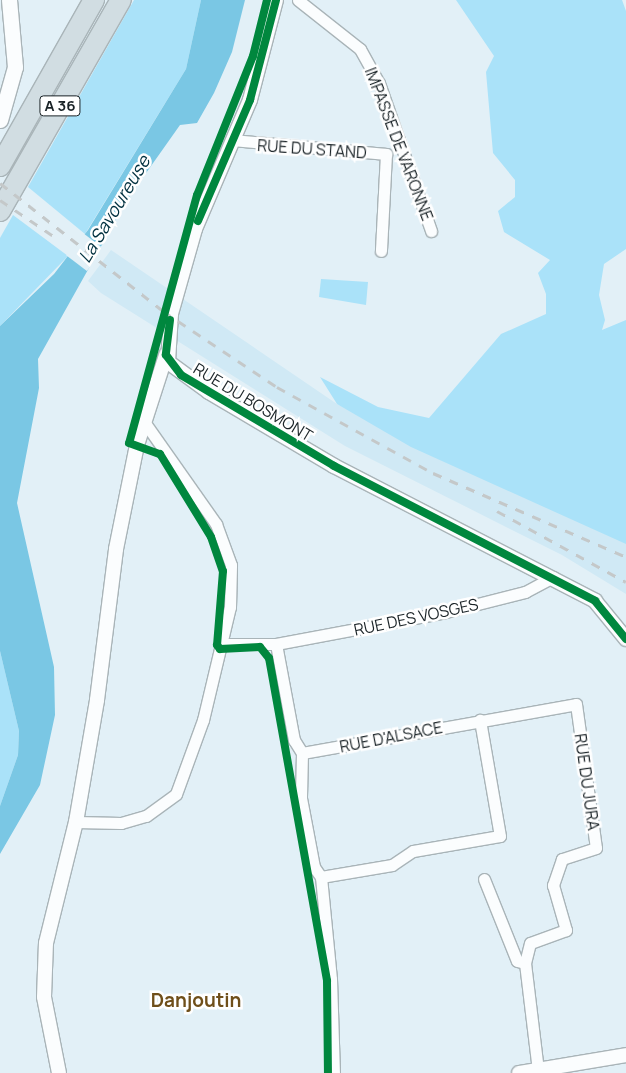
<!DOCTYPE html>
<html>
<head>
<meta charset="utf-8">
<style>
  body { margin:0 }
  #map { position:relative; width:626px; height:1073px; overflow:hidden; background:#e2f0f7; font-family:Manrope,sans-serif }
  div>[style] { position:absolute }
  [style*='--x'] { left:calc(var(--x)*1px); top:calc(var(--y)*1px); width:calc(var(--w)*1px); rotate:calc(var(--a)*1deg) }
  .built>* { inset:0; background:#d0e9f5 }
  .green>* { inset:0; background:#aae2f9 }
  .water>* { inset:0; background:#7ac7e4 }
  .pier>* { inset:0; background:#e2f0f7; transform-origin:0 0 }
  .roads { filter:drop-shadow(1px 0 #a9b4b8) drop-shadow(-1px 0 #a9b4b8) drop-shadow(0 1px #a9b4b8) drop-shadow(0 -1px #a9b4b8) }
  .minor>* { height:11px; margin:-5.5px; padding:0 5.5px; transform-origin:5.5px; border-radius:5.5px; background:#fbfdfe }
  .tertiary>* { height:14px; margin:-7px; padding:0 7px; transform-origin:7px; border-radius:7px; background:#fbfdfe }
  .secondary>* { height:15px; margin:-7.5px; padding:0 7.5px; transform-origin:7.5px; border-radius:7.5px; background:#fbfdfe }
  .motorway>* { height:20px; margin:-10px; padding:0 10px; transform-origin:10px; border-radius:10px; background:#d1dde2 }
  .rail>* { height:3px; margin-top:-1.5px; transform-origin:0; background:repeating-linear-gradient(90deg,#c4c8c9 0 9px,transparent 0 18px) }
  .cycleway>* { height:8px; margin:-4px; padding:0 4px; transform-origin:4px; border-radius:4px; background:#00873e }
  span { translate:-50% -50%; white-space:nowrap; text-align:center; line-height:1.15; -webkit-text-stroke:5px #fff; paint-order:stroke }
  .shield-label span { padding:1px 4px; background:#fff; border:1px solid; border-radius:4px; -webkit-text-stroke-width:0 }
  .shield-label { font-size:15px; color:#1a2327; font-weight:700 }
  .street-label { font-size:16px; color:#1a2327 }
  .water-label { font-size:18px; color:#00303f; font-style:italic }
  .quarter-label { font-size:19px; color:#6f4f1a; font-weight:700 }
</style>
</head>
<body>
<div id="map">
  <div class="built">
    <div style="clip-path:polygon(111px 250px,337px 404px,626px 543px,626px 594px,562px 555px,345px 446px,101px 293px,88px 281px)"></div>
  </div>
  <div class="green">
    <div style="clip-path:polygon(134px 0,201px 0,186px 69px,85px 234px,28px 187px)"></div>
    <div style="clip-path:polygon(456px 0,622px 0,626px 11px,626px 249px,604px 264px,599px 295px,605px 320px,602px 330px,626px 320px,626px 544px,411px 447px,337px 404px,320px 377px,378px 407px,429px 418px,501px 334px,546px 314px,546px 294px,538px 273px,550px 260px,504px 232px,498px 211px,515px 197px,515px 180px,493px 153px,486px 72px,494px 56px)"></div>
    <div style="clip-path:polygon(13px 215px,68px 256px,0 326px,0 238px)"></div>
    <div style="clip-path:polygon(321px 279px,368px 282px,366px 305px,319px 297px)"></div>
    <div style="clip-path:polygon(0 651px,19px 731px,18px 755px,0 806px)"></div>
  </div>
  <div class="water">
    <div style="clip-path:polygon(201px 0,245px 0,232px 52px,214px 93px,197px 123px,180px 125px,127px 200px,38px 359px,39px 388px,17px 503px,54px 667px,55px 715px,40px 785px,0 854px,0 806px,18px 755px,19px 731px,0 651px,0 326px,54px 274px,88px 230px,186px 69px)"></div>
  </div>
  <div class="pier">
    <div style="left:83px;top:233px;width:26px;height:28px;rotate:37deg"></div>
  </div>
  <div class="roads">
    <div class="minor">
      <div style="--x:298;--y:0;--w:79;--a:38.3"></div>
      <div style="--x:360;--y:49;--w:39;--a:61"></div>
      <div style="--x:379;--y:83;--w:157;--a:70.6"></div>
      <div style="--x:232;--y:140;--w:155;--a:5.2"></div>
      <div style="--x:386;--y:154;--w:97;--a:93"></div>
      <div style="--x:221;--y:644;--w:55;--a:0"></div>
      <div style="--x:276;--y:644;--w:169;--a:-10.6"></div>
      <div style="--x:442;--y:613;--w:86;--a:-14.2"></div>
      <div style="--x:525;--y:592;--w:32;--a:-28"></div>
      <div style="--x:276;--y:644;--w:98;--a:79.4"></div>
      <div style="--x:294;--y:740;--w:15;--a:58"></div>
      <div style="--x:302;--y:753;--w:278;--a:-10.1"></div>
      <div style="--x:576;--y:704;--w:145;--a:82.1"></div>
      <div style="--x:596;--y:848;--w:36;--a:162"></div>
      <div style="--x:562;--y:859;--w:28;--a:109"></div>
      <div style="--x:553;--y:885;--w:47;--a:73.9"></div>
      <div style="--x:566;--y:930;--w:38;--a:160"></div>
      <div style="--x:530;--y:943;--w:21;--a:104"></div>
      <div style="--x:302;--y:753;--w:45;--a:91.3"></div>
      <div style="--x:301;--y:798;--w:70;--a:79.3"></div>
      <div style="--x:314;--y:867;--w:12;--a:55"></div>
      <div style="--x:321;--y:877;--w:102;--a:84.4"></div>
      <div style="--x:331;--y:979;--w:94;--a:88.2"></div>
      <div style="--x:76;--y:822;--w:45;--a:1.3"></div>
      <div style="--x:121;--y:823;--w:26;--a:-16"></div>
      <div style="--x:146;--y:816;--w:37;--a:-36"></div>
      <div style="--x:176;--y:794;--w:79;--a:-70"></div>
      <div style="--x:203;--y:720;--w:116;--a:-76.6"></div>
      <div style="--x:230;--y:607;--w:42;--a:-88.6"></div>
      <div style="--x:231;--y:565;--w:44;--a:-110.1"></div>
      <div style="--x:216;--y:524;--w:123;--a:-125.1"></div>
      <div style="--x:321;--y:877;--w:72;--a:-9.6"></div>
      <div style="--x:392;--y:865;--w:25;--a:-34"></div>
      <div style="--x:413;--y:851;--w:88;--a:-9.8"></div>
      <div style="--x:500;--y:836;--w:118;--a:-99.8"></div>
      <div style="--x:484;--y:879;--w:88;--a:68.1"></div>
      <div style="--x:517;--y:961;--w:8;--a:14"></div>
      <div style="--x:525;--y:963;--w:108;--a:83.1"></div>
    </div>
    <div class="tertiary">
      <div style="--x:276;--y:0;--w:103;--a:104.6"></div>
      <div style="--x:250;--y:100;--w:140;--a:113.1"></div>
      <div style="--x:195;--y:229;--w:88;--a:105.8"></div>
      <div style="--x:171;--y:314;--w:48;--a:93.6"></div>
      <div style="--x:168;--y:362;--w:51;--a:36.2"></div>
      <div style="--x:209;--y:392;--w:145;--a:30.6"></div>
      <div style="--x:334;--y:466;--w:294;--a:27.3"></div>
      <div style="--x:595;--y:601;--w:49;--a:50.8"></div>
      <div style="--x:59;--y:1073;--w:77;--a:-101.2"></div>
      <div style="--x:44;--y:997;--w:54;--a:-87.9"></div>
      <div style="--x:46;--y:943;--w:125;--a:-76.1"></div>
      <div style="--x:76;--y:822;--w:124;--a:-80.2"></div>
      <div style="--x:97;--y:700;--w:152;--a:-82.8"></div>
      <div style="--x:116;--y:549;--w:106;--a:-78.6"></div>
      <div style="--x:137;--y:445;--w:95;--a:-72.1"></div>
      <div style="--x:519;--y:1073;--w:109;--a:-9.5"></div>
    </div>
    <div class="secondary">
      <div style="--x:0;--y:120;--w:55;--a:-74.2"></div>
      <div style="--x:15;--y:67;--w:67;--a:-95.1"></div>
    </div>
    <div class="motorway">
      <div style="--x:0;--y:166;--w:191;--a:-60.5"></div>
      <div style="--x:0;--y:211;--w:243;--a:-60.2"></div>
    </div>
  </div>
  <div class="rail">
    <div style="--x:0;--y:183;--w:207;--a:38.1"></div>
    <div style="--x:163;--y:311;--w:137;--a:33.7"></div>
    <div style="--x:277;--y:387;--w:178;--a:28.9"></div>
    <div style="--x:433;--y:473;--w:210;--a:23.5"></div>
    <div style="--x:0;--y:200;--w:63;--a:33.9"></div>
    <div style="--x:497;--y:511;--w:147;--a:28.8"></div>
  </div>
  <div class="cycleway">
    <div style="--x:267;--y:0;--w:58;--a:104"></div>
    <div style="--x:253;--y:56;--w:150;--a:111.9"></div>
    <div style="--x:197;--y:195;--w:257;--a:105.3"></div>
    <div style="--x:129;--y:443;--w:33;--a:20"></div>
    <div style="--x:160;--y:454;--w:97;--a:58.4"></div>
    <div style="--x:211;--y:537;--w:36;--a:71"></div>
    <div style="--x:223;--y:571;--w:74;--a:94.6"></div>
    <div style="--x:217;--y:645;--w:5;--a:53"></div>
    <div style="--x:220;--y:649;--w:40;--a:-2.9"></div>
    <div style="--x:260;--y:647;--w:14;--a:51"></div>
    <div style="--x:269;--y:658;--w:328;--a:79.8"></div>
    <div style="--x:327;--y:981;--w:92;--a:89.4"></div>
    <div style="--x:198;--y:221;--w:132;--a:-66.7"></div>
    <div style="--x:250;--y:100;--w:103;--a:-75.4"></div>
    <div style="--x:170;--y:320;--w:35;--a:97"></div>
    <div style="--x:166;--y:355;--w:25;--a:53"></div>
    <div style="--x:181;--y:375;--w:178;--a:30.7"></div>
    <div style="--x:334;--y:466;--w:294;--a:27.3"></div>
    <div style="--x:595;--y:601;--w:49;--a:50.8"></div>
  </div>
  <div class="shield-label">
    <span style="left:60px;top:106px">A 36</span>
  </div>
  <div class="street-label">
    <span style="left:399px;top:144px;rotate:69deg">IMPASSE DE VARONNE</span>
    <span style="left:312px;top:149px;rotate:4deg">RUE DU STAND</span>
    <span style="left:253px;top:402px;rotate:31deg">RUE DU BOSMONT</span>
    <span style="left:416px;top:617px;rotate:-12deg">RUE DES VOSGES</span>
    <span style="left:391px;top:737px;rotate:-11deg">RUE D'ALSACE</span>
    <span style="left:587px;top:782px;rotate:82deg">RUE DU JURA</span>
  </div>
  <div class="water-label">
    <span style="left:114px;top:209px;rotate:-59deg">La Savoureuse</span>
  </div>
  <div class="quarter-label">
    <span style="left:196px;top:1001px">Danjoutin</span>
  </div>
</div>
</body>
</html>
